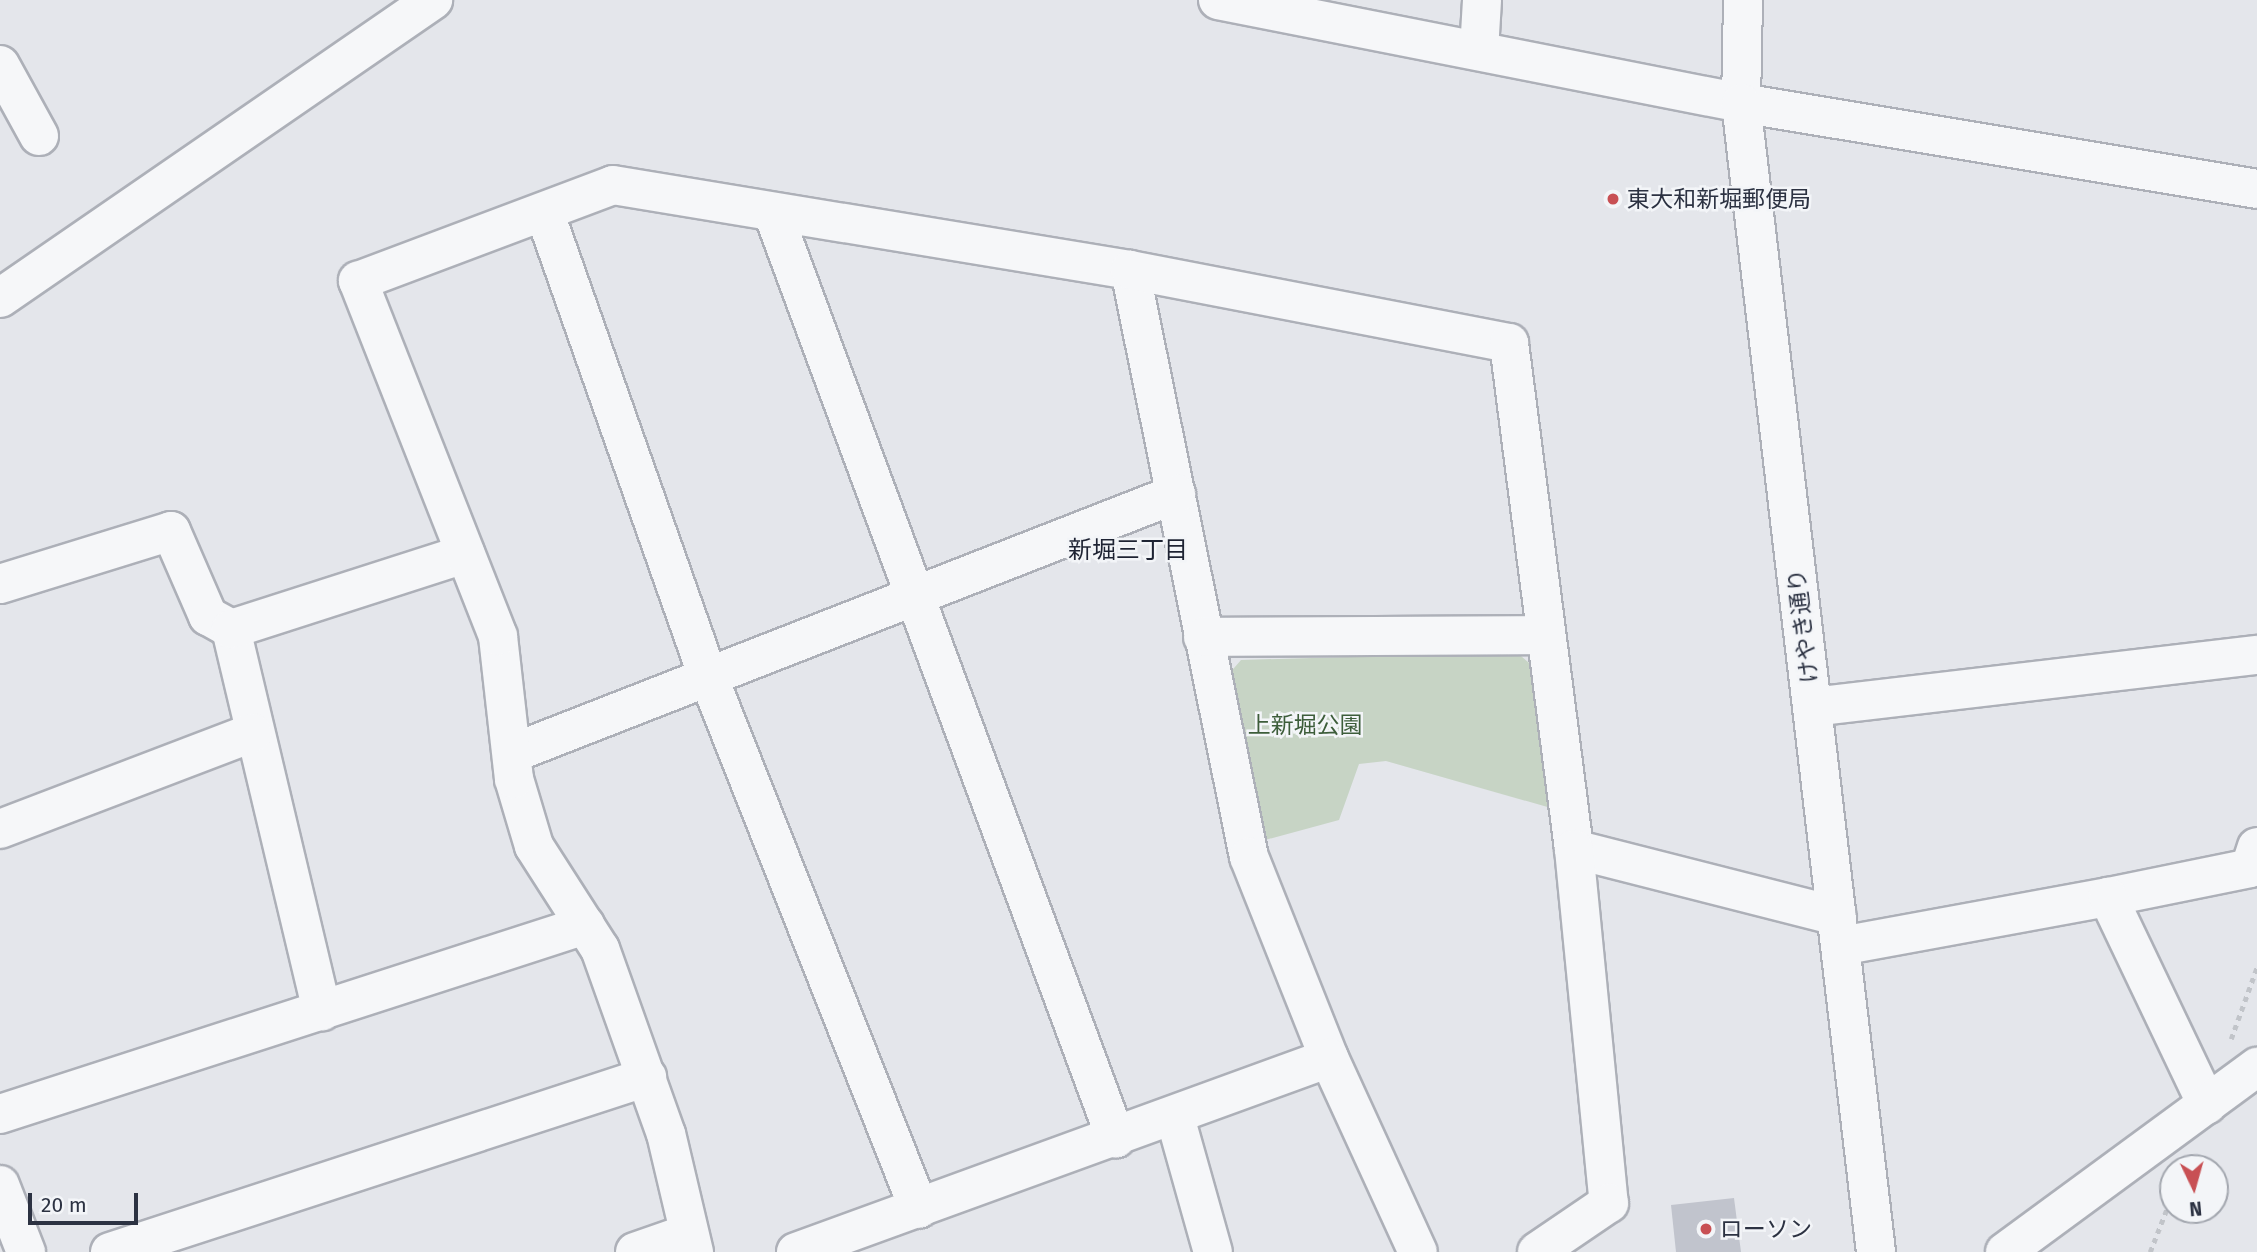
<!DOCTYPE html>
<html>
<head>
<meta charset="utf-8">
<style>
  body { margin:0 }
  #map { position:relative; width:2257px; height:1252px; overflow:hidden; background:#e4e6eb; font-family:"Fira Sans","Noto Sans JP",sans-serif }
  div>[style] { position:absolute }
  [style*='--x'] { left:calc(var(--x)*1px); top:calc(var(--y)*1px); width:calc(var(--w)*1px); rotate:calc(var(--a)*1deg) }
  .green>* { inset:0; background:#c7d4c5 }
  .building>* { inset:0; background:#c1c4cd }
  .path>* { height:4.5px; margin-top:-2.25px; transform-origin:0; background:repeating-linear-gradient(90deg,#c1c4c9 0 5px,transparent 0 10px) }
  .roads { filter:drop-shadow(2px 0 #adb0b8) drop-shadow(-2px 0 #adb0b8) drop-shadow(0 2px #adb0b8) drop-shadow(0 -2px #adb0b8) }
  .minor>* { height:38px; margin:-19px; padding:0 19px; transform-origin:19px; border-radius:19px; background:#f6f7f9 }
  .tertiary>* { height:38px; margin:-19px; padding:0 19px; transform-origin:19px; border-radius:19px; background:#f6f7f9 }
  .dots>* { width:19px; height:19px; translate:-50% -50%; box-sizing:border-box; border:4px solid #f3f5f8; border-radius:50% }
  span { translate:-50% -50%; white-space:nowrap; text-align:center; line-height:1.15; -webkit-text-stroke:5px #f3f5f8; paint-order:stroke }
  .poi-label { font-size:23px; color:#2c3242 }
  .left { translate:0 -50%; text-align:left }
  .street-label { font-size:23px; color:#2c3242 }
  .park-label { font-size:23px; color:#3d5d3a }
  .neighbourhood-label { font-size:24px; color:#1e2333 }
  .north { position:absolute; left:2159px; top:1154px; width:70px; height:70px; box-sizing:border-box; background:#f3f5f8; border:2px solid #a3a7af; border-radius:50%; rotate:175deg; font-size:19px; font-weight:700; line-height:28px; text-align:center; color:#2c3242 }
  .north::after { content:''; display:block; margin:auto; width:24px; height:32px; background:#c85054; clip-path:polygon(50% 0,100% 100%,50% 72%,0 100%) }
  .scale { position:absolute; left:28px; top:1193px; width:110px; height:32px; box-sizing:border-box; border:4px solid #2c3242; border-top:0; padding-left:9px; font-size:21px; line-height:24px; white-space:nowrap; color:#2c3242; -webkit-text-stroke:5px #f3f5f8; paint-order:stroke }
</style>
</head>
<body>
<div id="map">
  <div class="green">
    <div style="clip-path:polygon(1516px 652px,1534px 667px,1551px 808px,1386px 761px,1359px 764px,1339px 820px,1265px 840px,1228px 675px,1241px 660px)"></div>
  </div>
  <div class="building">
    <div style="clip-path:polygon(1734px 1198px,1741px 1252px,1676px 1252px,1671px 1205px)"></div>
  </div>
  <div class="path">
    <div style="--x:2231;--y:1039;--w:77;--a:-70.1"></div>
    <div style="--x:2150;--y:1252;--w:63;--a:-68.7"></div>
  </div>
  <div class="roads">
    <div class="minor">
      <div style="--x:1479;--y:51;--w:51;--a:-86.6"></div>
      <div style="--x:0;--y:65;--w:81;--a:61.2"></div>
      <div style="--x:773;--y:213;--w:987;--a:69.67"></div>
      <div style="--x:545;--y:214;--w:490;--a:70.6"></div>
      <div style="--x:708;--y:676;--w:573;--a:68.4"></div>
      <div style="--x:1130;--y:270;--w:599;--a:78.54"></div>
      <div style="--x:1249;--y:857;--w:216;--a:68.3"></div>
      <div style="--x:1329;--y:1058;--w:213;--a:65.4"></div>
      <div style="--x:0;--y:298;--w:526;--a:-34.54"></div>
      <div style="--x:0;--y:584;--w:179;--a:-17.2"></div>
      <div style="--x:171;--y:531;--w:93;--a:66.5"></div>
      <div style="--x:208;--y:616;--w:26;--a:29"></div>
      <div style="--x:231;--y:629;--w:393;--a:76.6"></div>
      <div style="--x:231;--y:629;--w:246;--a:-17.8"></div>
      <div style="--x:1203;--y:637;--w:343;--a:-0.3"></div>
      <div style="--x:1813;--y:707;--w:447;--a:-6.7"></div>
      <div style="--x:513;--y:753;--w:712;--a:-21.34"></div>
      <div style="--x:0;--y:829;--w:270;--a:-20.9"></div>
      <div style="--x:1574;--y:849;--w:271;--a:14.3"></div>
      <div style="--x:2108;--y:897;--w:145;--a:-11.5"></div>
      <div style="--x:2250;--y:868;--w:22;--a:-72"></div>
      <div style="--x:1841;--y:946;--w:271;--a:-10.4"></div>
      <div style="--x:2108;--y:897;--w:230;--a:64.5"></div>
      <div style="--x:0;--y:1114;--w:615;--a:-17.9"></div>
      <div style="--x:1175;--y:1117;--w:140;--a:74.3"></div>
      <div style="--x:0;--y:1185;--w:72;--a:68.8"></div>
      <div style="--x:110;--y:1252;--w:565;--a:-18.05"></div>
      <div style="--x:635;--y:1252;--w:57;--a:-19.4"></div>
      <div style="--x:694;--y:1252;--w:121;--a:-103.3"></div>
      <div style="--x:666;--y:1134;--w:196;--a:-109.6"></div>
      <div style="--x:600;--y:949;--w:122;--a:-122.7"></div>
      <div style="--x:534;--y:846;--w:70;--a:-106.6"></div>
      <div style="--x:514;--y:779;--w:144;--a:-96.4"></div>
      <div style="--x:498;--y:636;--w:382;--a:-111.5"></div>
      <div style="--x:358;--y:281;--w:272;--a:-20.6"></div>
      <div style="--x:613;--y:185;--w:524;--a:9.34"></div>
      <div style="--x:1130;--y:270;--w:386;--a:10.9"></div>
      <div style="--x:1509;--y:343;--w:510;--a:82.68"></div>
      <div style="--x:1574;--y:849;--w:356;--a:84.4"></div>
      <div style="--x:1609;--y:1203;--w:87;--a:145.8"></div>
      <div style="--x:796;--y:1252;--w:567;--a:-20"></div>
    </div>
    <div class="tertiary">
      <div style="--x:1218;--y:0;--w:533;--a:11.14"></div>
      <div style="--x:1741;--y:103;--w:523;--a:9.46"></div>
      <div style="--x:1743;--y:0;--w:103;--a:91.1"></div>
      <div style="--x:1741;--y:103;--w:1157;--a:83.3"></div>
      <div style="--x:2005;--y:1252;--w:313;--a:-36.3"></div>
    </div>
  </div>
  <div class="dots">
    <div style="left:1613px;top:199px;background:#c85054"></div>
    <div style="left:1706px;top:1229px;background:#c85054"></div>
  </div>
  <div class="poi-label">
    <span class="left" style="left:1627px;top:199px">東大和新堀郵便局</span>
    <span class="left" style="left:1720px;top:1229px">ローソン</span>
  </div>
  <div class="street-label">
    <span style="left:1803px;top:626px;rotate:-97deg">けやき通り</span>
  </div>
  <div class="park-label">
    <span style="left:1305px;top:725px">上新堀公園</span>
  </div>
  <div class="neighbourhood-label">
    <span style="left:1128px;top:551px">新堀三丁目</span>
  </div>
  <div class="north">N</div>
  <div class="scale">20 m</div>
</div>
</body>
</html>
